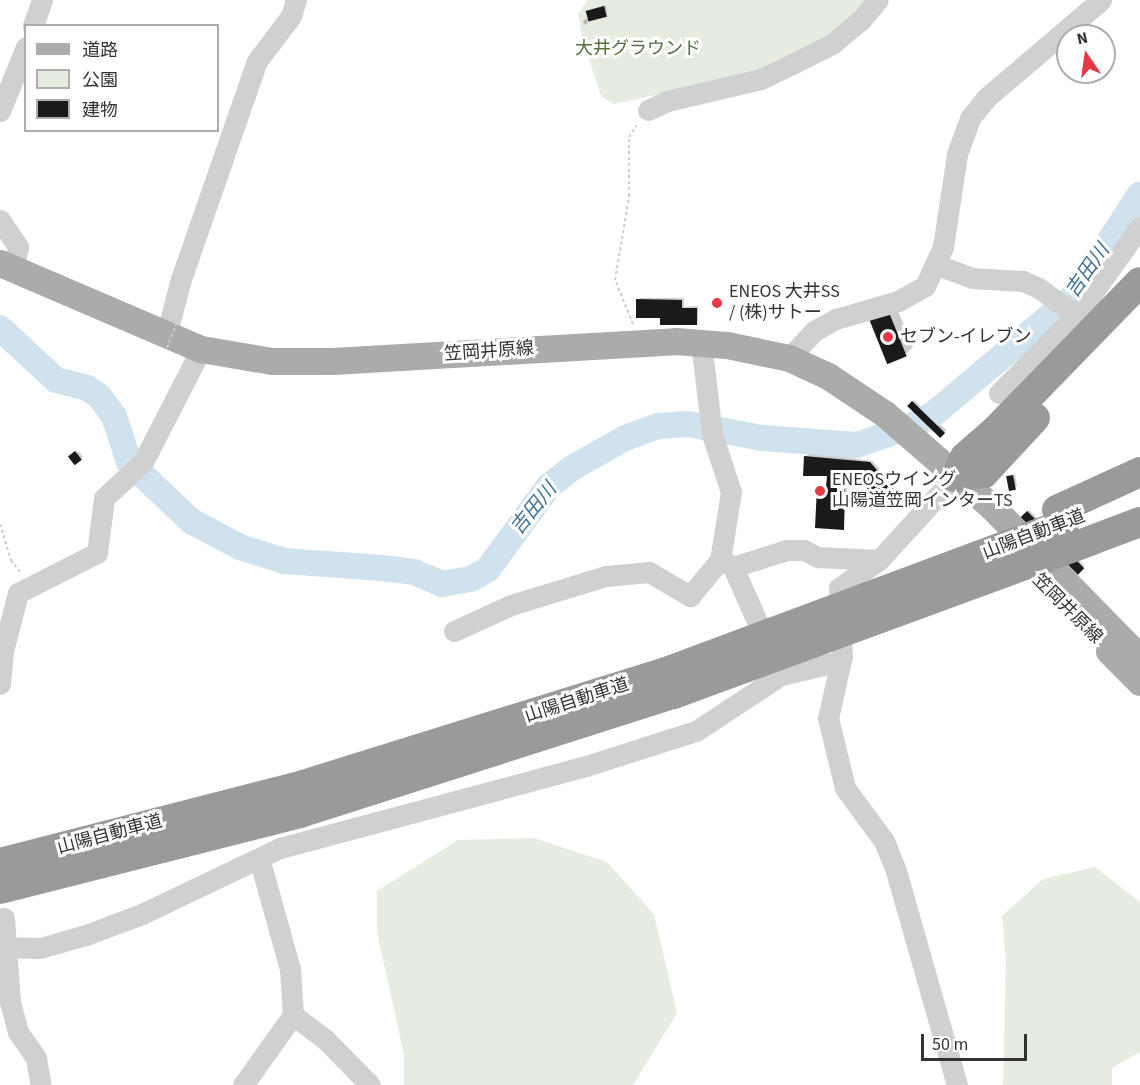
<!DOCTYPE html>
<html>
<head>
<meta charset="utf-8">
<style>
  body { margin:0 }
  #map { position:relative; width:1140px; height:1085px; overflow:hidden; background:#fff; font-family:"Source Sans 3","Noto Sans JP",sans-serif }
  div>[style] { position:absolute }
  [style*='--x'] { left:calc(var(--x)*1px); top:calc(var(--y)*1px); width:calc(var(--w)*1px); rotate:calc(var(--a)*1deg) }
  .green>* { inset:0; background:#e6ecdf }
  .shadow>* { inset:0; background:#0003; transform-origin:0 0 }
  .river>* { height:26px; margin:-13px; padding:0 13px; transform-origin:13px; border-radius:13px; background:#cfe2ee }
  .building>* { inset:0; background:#1a1a1a; transform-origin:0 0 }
  .path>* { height:2px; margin-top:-1px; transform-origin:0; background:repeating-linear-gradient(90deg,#cdcdcd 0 3px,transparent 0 6px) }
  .minor>* { height:21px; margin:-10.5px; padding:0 10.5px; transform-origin:10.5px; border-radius:10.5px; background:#d0d0d0 }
  .major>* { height:27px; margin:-13.5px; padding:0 13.5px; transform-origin:13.5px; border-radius:13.5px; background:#ababab }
  .highway>* { height:30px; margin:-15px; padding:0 15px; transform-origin:15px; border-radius:15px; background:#9a9a9a }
  .path-bridge>* { height:2px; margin-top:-1px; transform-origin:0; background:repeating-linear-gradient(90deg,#cdcdcd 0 3px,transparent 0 6px) }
  .highway-bridge>* { height:30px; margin:-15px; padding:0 15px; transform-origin:15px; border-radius:15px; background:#9a9a9a }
  .dots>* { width:16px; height:16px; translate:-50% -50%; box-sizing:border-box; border:3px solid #fff; border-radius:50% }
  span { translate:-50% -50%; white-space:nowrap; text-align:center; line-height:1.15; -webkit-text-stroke:6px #fff; paint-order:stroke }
  .park-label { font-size:18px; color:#56703f }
  .poi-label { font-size:18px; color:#333 }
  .left { translate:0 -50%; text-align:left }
  .street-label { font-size:18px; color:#333 }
  .water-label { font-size:20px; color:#3f7597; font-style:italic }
  .legend { position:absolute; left:24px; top:24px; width:195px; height:108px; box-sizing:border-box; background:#fff; border:2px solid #adadad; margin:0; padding:8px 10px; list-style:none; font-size:18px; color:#333 }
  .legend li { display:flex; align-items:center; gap:12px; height:30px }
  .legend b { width:30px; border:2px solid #adadad }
  .north { position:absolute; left:1056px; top:24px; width:60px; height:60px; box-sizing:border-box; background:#fff; border:2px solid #adadad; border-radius:50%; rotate:347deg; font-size:16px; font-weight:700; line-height:24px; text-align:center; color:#333 }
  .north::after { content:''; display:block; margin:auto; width:21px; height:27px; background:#e63946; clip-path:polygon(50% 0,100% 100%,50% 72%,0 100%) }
  .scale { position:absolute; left:921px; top:1034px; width:106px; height:27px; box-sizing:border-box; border:3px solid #333; border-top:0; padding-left:8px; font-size:18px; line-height:21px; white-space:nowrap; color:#333; -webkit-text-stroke:4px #fff; paint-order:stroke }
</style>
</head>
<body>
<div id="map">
  <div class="green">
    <div style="clip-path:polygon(588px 0,873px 0,840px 34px,770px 70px,614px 104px,601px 96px,583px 41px,578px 13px)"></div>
    <div style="clip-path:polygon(534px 838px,607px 862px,654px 914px,677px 1013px,633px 1085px,404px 1085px,404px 1055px,377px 932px,377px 891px,458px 840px)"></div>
    <div style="clip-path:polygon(1095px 867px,1140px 902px,1140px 1052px,1112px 1068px,1112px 1085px,1003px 1085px,1006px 960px,1002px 916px,1043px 879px)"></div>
  </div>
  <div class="shadow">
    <div style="clip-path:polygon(606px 5px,607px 16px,588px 12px,590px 10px)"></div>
    <div style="clip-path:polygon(587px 18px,588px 23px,584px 25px,583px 21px)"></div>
    <div style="clip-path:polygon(639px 298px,684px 298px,684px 307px,698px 306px,698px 322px,662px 316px)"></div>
    <div style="clip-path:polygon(895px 304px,913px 347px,906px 354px,878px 311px)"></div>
    <div style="left:914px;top:400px;width:44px;height:8px;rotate:43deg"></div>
    <div style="clip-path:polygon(78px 451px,83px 457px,76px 463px,70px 457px)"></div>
    <div style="clip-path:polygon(810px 452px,872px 461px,899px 491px,884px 505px,851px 469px,840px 476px,840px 487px,847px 488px,843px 528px,819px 488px,828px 486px,828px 476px,806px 457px)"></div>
    <div style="clip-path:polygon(1015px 474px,1017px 486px,1015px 488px,1008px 477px)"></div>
    <div style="left:1029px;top:510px;width:78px;height:10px;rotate:45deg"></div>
  </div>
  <div class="river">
    <div style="--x:0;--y:328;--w:76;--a:42.9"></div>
    <div style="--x:56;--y:380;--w:32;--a:14"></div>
    <div style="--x:87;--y:388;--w:14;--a:34"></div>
    <div style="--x:99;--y:396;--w:25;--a:53"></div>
    <div style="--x:114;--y:416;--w:48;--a:71.9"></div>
    <div style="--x:129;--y:462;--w:86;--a:43.6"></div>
    <div style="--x:191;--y:521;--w:55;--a:28"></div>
    <div style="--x:240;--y:547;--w:46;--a:17.7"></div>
    <div style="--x:284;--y:561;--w:98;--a:4.1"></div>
    <div style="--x:382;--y:568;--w:32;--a:7"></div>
    <div style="--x:414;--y:572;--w:30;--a:23"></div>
    <div style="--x:442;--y:584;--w:29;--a:-10"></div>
    <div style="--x:471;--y:579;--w:20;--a:-30"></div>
    <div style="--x:488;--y:569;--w:103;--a:-53.7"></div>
    <div style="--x:549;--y:486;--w:29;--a:-38"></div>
    <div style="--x:572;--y:468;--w:61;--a:-29.5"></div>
    <div style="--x:625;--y:438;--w:35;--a:-20"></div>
    <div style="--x:658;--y:426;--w:30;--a:-4"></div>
    <div style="--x:688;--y:424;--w:75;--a:10.7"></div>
    <div style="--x:762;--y:438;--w:95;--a:4.2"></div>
    <div style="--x:857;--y:445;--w:60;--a:-19.3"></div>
    <div style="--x:914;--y:425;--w:27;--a:-31"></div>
    <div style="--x:937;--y:411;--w:179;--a:-40"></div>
    <div style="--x:1074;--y:296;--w:121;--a:-57.1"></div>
  </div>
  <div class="building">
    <div style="left:604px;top:6px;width:11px;height:19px;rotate:75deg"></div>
    <div style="clip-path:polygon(636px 299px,682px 300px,682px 308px,697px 308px,697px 325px,660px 325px,660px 318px,636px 318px)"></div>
    <div style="left:888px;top:310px;width:50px;height:21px;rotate:68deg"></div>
    <div style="left:912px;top:401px;width:46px;height:7px;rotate:44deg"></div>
    <div style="left:75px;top:451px;width:11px;height:9px;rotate:52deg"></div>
    <div style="clip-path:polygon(804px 456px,870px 462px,898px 494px,884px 507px,854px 474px,847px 473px,839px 477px,838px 489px,845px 489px,844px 530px,815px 528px,817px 487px,826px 487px,827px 476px,803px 476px)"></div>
    <div style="left:1013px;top:475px;width:15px;height:7px;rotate:79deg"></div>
    <div style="left:1027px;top:511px;width:81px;height:9px;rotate:45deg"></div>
  </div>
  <div class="path">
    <div style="--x:633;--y:324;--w:48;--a:-112.2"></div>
    <div style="--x:615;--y:280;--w:85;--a:-80.5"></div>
    <div style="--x:629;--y:196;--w:59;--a:-90"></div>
    <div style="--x:629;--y:137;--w:14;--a:-56"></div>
    <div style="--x:0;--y:524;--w:38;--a:73"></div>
    <div style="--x:11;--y:560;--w:15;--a:53"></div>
  </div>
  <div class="minor">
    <div style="--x:33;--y:26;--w:28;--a:-71"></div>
    <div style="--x:648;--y:110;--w:21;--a:-25"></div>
    <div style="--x:667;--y:101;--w:97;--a:-13.2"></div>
    <div style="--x:761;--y:79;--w:34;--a:-26"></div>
    <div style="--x:792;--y:64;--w:45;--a:-26.6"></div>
    <div style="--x:832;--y:44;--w:38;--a:-40"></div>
    <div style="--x:861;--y:20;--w:26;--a:-50"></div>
    <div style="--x:0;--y:111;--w:69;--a:-67.9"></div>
    <div style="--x:0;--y:220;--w:32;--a:56"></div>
    <div style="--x:18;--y:247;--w:24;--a:102"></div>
    <div style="--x:937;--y:265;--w:37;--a:20"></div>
    <div style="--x:972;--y:278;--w:51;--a:3.4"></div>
    <div style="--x:1023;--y:281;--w:17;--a:24"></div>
    <div style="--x:1039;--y:288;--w:46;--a:37.1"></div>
    <div style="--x:1076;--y:316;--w:110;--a:-54.3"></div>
    <div style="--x:166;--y:336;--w:59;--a:-75.3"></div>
    <div style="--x:181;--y:279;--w:231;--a:-70.8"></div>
    <div style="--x:257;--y:61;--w:56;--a:-52.9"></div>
    <div style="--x:291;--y:16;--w:17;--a:-73"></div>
    <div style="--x:701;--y:342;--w:93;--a:83.2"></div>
    <div style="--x:712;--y:434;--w:61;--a:71.9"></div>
    <div style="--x:731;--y:492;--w:69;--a:99.2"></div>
    <div style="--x:720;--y:560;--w:14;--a:25"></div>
    <div style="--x:789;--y:358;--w:37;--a:-47"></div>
    <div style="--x:814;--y:331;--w:25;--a:-29"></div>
    <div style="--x:836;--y:319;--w:65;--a:-16.2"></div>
    <div style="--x:898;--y:301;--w:31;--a:-29"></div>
    <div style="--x:925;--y:286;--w:43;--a:-65.2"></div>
    <div style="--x:943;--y:247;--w:94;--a:-81.4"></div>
    <div style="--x:957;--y:154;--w:38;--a:-70"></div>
    <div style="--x:970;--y:118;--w:26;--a:-51"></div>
    <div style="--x:986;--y:98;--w:151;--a:-40.4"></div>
    <div style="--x:999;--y:393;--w:109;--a:-45"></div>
    <div style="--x:879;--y:560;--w:49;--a:145"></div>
    <div style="--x:839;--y:588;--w:68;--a:87.5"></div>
    <div style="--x:842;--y:656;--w:64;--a:102.7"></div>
    <div style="--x:828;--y:718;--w:72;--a:76.3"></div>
    <div style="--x:845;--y:788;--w:66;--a:53.7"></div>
    <div style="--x:884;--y:841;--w:32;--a:68"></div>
    <div style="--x:896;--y:871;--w:223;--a:74.1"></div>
    <div style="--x:454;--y:631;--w:63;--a:-24.5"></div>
    <div style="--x:511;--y:605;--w:99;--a:-17"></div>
    <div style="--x:606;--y:576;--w:43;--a:-5.3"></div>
    <div style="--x:649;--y:572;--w:48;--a:30.3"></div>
    <div style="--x:690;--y:596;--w:47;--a:-50.2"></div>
    <div style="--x:781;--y:675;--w:61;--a:-13.3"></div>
    <div style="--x:0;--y:684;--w:33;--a:-85"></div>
    <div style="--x:3;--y:651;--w:60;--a:-75.5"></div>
    <div style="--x:18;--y:593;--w:89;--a:-26.9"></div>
    <div style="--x:97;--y:553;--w:55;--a:-82.7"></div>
    <div style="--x:104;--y:498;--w:53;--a:-42.7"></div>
    <div style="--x:143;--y:462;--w:127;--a:-62.8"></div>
    <div style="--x:4;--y:918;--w:84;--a:85.9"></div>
    <div style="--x:10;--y:1002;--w:31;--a:75"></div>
    <div style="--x:18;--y:1032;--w:32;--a:55"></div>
    <div style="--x:36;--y:1058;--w:27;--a:80"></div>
    <div style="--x:0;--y:947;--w:40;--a:1.4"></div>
    <div style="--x:40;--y:948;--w:48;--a:-15.8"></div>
    <div style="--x:86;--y:935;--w:60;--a:-20.6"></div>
    <div style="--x:142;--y:914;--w:153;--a:-25.6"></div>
    <div style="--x:280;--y:848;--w:317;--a:-15"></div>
    <div style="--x:586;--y:766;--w:115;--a:-17.7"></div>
    <div style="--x:696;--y:731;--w:102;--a:-33.4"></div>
    <div style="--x:781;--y:675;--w:118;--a:-114"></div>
    <div style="--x:733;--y:567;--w:57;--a:-17.5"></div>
    <div style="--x:787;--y:550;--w:17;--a:0"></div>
    <div style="--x:804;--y:550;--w:16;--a:27"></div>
    <div style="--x:818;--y:557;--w:61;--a:2.8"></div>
    <div style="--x:879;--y:560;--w:113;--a:-47.5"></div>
    <div style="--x:293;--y:1015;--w:41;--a:37.1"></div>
    <div style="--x:326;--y:1040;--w:63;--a:45.6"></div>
    <div style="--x:243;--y:1085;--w:86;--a:-54.5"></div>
    <div style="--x:293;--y:1015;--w:46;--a:-93.7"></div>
    <div style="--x:290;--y:969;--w:115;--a:-105.6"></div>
  </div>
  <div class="major">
    <div style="--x:0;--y:263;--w:219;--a:23.2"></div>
    <div style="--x:201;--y:349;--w:72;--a:9.6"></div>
    <div style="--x:272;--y:361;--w:60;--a:0"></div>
    <div style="--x:332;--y:361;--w:344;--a:-3.3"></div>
    <div style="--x:675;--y:341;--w:52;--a:4.4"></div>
    <div style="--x:727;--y:345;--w:63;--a:11.8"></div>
    <div style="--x:789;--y:358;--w:43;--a:24.8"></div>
    <div style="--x:828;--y:376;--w:69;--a:33.7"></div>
    <div style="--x:885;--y:414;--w:142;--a:41"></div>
    <div style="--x:992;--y:507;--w:211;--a:45.6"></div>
    <div style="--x:1109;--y:651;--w:44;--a:45"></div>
  </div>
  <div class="highway">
    <div style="--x:955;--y:477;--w:22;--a:-63"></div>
    <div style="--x:965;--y:457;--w:41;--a:-41.1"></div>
    <div style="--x:996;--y:430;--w:206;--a:-45.8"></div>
    <div style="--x:955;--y:477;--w:29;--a:-8"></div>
    <div style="--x:984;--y:473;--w:75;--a:-47.2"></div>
    <div style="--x:1057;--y:510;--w:91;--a:-24.6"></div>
    <div style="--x:1092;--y:540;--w:51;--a:-20.6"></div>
    <div style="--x:0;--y:863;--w:313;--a:-14.4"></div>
    <div style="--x:303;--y:785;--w:380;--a:-17.3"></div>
    <div style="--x:0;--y:889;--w:309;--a:-14.2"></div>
    <div style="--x:300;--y:813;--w:392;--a:-17.7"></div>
  </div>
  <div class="path-bridge">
    <div style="--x:167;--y:348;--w:53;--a:-69.2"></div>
  </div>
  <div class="highway-bridge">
    <div style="--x:666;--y:672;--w:425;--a:-20.4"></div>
    <div style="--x:674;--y:694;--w:445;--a:-20.2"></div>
  </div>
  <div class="dots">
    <div style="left:717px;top:303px;background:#e63946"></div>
    <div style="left:888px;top:337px;background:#e63946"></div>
    <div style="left:820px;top:491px;background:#e63946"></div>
  </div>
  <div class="park-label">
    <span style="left:638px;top:49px">大井グラウンド</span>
  </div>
  <div class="poi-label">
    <span class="left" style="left:729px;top:303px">ENEOS 大井SS<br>/ (株)サトー</span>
    <span class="left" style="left:900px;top:337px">セブン-イレブン</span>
    <span class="left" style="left:832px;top:491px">ENEOSウイング<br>山陽道笠岡インターTS</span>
  </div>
  <div class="street-label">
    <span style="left:489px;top:352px;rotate:-4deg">笠岡井原線</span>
    <span style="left:1034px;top:535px;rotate:-21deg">山陽自動車道</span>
    <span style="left:1067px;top:609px;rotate:45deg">笠岡井原線</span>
    <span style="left:577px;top:701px;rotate:-18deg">山陽自動車道</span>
    <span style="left:110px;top:835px;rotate:-15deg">山陽自動車道</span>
  </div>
  <div class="water-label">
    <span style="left:1088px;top:271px;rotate:-55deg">吉田川</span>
    <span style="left:534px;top:509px;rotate:-51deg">吉田川</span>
  </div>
  <ul class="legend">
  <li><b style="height:8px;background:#ababab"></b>道路</li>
  <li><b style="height:16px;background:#e6ecdf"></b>公園</li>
  <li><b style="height:16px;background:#1a1a1a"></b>建物</li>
  </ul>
  <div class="north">N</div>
  <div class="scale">50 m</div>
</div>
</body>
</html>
